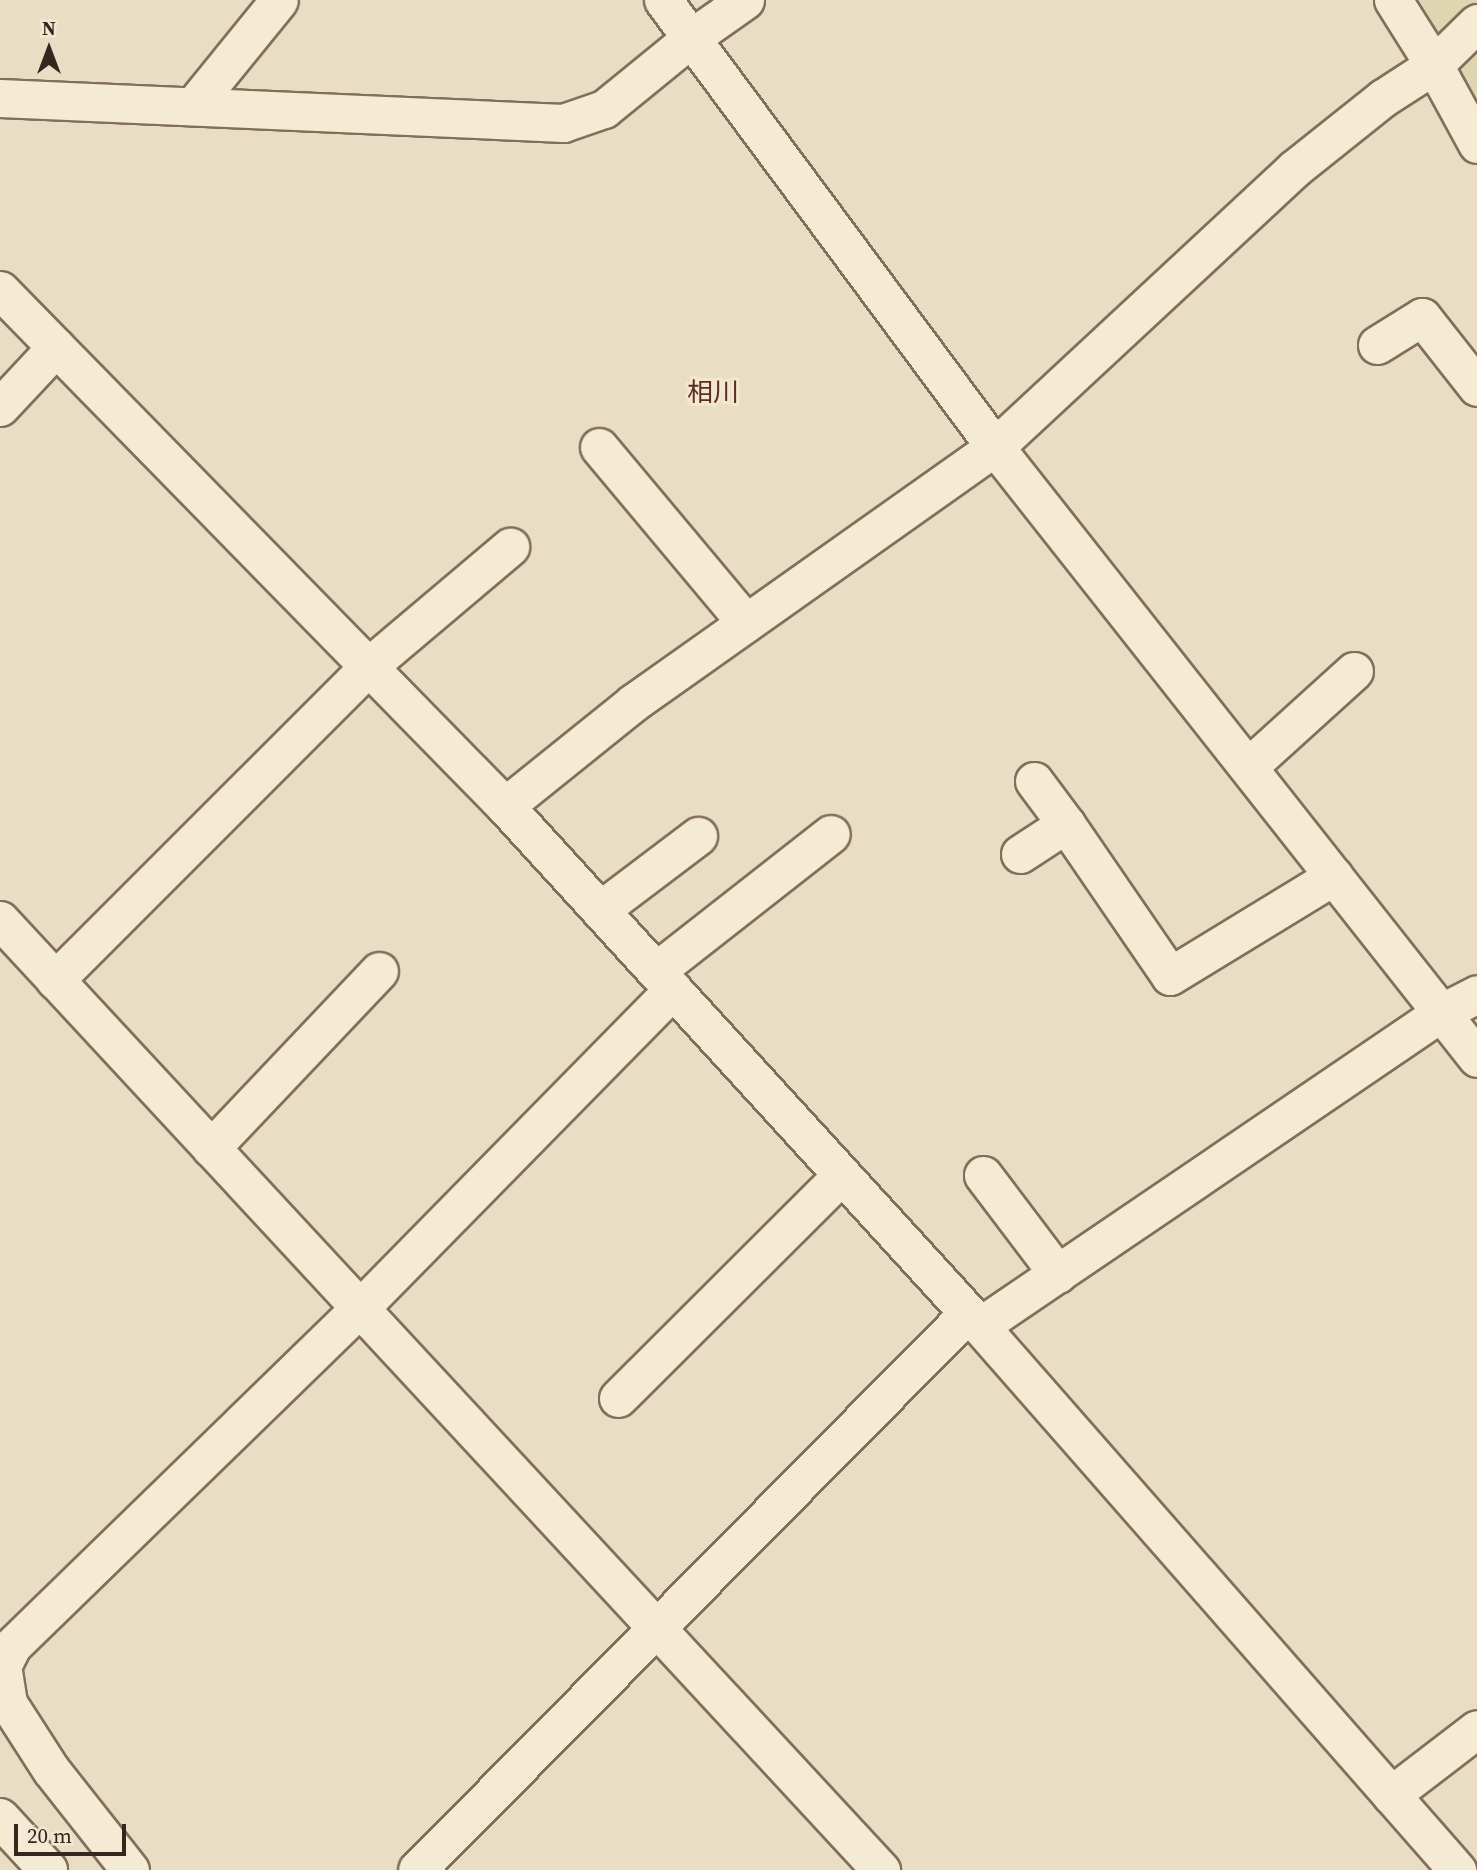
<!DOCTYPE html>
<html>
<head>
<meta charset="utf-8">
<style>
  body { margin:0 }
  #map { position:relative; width:1477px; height:1870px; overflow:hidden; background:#e9ddc3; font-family:"Source Serif 4","Noto Sans JP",serif }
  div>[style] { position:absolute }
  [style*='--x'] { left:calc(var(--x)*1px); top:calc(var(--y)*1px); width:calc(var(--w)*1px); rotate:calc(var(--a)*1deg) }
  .farmland>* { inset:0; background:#ded6b1 }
  .roads { filter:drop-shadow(2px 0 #826f5b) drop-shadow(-2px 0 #826f5b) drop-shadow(0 2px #826f5b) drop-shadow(0 -2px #826f5b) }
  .street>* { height:37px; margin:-18.5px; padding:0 18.5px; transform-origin:18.5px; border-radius:18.5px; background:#f5ebd5 }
  .secondary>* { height:38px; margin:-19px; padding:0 19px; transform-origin:19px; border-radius:19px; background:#f5ebd5 }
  span { translate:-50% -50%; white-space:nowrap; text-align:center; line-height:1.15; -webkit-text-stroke:6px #f2e7d1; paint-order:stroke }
  .quarter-label { font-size:26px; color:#5c2c21 }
  .north { position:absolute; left:14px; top:14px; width:70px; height:70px; -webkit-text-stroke:5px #f2e7d1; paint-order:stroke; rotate:0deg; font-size:19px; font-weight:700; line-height:28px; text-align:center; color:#33281e }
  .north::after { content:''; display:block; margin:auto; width:24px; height:32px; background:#33281e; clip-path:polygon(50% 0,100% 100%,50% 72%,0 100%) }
  .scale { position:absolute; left:14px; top:1824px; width:112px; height:32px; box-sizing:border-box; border:4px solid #33281e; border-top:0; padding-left:9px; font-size:21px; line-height:24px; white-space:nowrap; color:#33281e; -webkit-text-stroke:5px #f2e7d1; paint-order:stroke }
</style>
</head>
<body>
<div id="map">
  <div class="farmland">
    <div style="clip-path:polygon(1403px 0,1477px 0,1477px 138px)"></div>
  </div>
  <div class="roads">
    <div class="street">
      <div style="--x:663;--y:0;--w:557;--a:53.4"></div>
      <div style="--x:995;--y:447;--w:778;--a:51.73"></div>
      <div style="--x:1393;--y:0;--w:77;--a:57.8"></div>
      <div style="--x:1434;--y:65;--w:90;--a:61.4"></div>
      <div style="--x:0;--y:98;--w:564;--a:2.54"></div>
      <div style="--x:563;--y:123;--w:43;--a:-18.9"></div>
      <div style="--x:604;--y:109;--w:112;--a:-39.2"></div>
      <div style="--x:691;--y:38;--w:66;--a:-35.1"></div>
      <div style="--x:193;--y:106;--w:136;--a:-50.9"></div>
      <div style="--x:0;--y:290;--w:722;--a:45.62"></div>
      <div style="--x:505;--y:806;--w:704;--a:47.59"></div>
      <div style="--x:980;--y:1326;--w:724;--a:48.75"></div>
      <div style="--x:1377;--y:345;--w:53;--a:-31.9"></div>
      <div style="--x:1422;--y:317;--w:89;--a:51.8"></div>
      <div style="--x:0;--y:407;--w:82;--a:-47"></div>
      <div style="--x:599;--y:447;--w:229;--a:50.1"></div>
      <div style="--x:1248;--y:767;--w:143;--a:-42.2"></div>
      <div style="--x:1034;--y:781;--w:54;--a:53.3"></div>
      <div style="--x:505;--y:806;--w:164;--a:-38.8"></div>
      <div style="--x:633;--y:703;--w:443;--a:-35.3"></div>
      <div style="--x:995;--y:447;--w:408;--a:-42.9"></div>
      <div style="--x:1294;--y:169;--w:114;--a:-38.6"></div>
      <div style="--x:1383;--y:98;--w:61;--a:-32.9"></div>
      <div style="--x:1434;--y:65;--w:60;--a:-44.3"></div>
      <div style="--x:1020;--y:854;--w:55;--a:-33.1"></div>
      <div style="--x:1066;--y:824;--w:184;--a:55.6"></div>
      <div style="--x:1170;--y:976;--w:192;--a:-31.4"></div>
      <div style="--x:600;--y:910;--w:123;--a:-37.1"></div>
      <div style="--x:0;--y:920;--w:1296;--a:47.16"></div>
      <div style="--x:656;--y:971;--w:222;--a:-38.1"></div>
      <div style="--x:55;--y:980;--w:444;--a:-45"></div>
      <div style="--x:369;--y:666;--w:185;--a:-40.2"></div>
      <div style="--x:211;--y:1148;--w:244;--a:-46.5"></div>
      <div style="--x:983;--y:1175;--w:124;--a:52.9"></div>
      <div style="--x:980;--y:1326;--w:559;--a:-34.2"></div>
      <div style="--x:1442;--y:1012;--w:39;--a:-27"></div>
      <div style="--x:618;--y:1398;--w:316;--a:-44.9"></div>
      <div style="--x:1391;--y:1795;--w:108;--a:-37.5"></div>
      <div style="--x:130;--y:1870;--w:127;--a:-128.3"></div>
      <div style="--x:51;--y:1770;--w:80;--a:-122.7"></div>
      <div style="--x:8;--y:1703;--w:37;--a:-99"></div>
      <div style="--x:2;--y:1666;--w:22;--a:-63"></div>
      <div style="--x:12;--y:1646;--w:484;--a:-44.2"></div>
      <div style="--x:359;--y:1309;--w:448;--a:-45.5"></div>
      <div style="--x:417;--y:1870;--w:783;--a:-45.31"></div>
    </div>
    <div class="secondary">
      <div style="--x:0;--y:1818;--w:71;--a:47.3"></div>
    </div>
  </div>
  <div class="quarter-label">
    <span style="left:713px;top:393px">相川</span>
  </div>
  <div class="north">N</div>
  <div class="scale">20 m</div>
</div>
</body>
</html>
